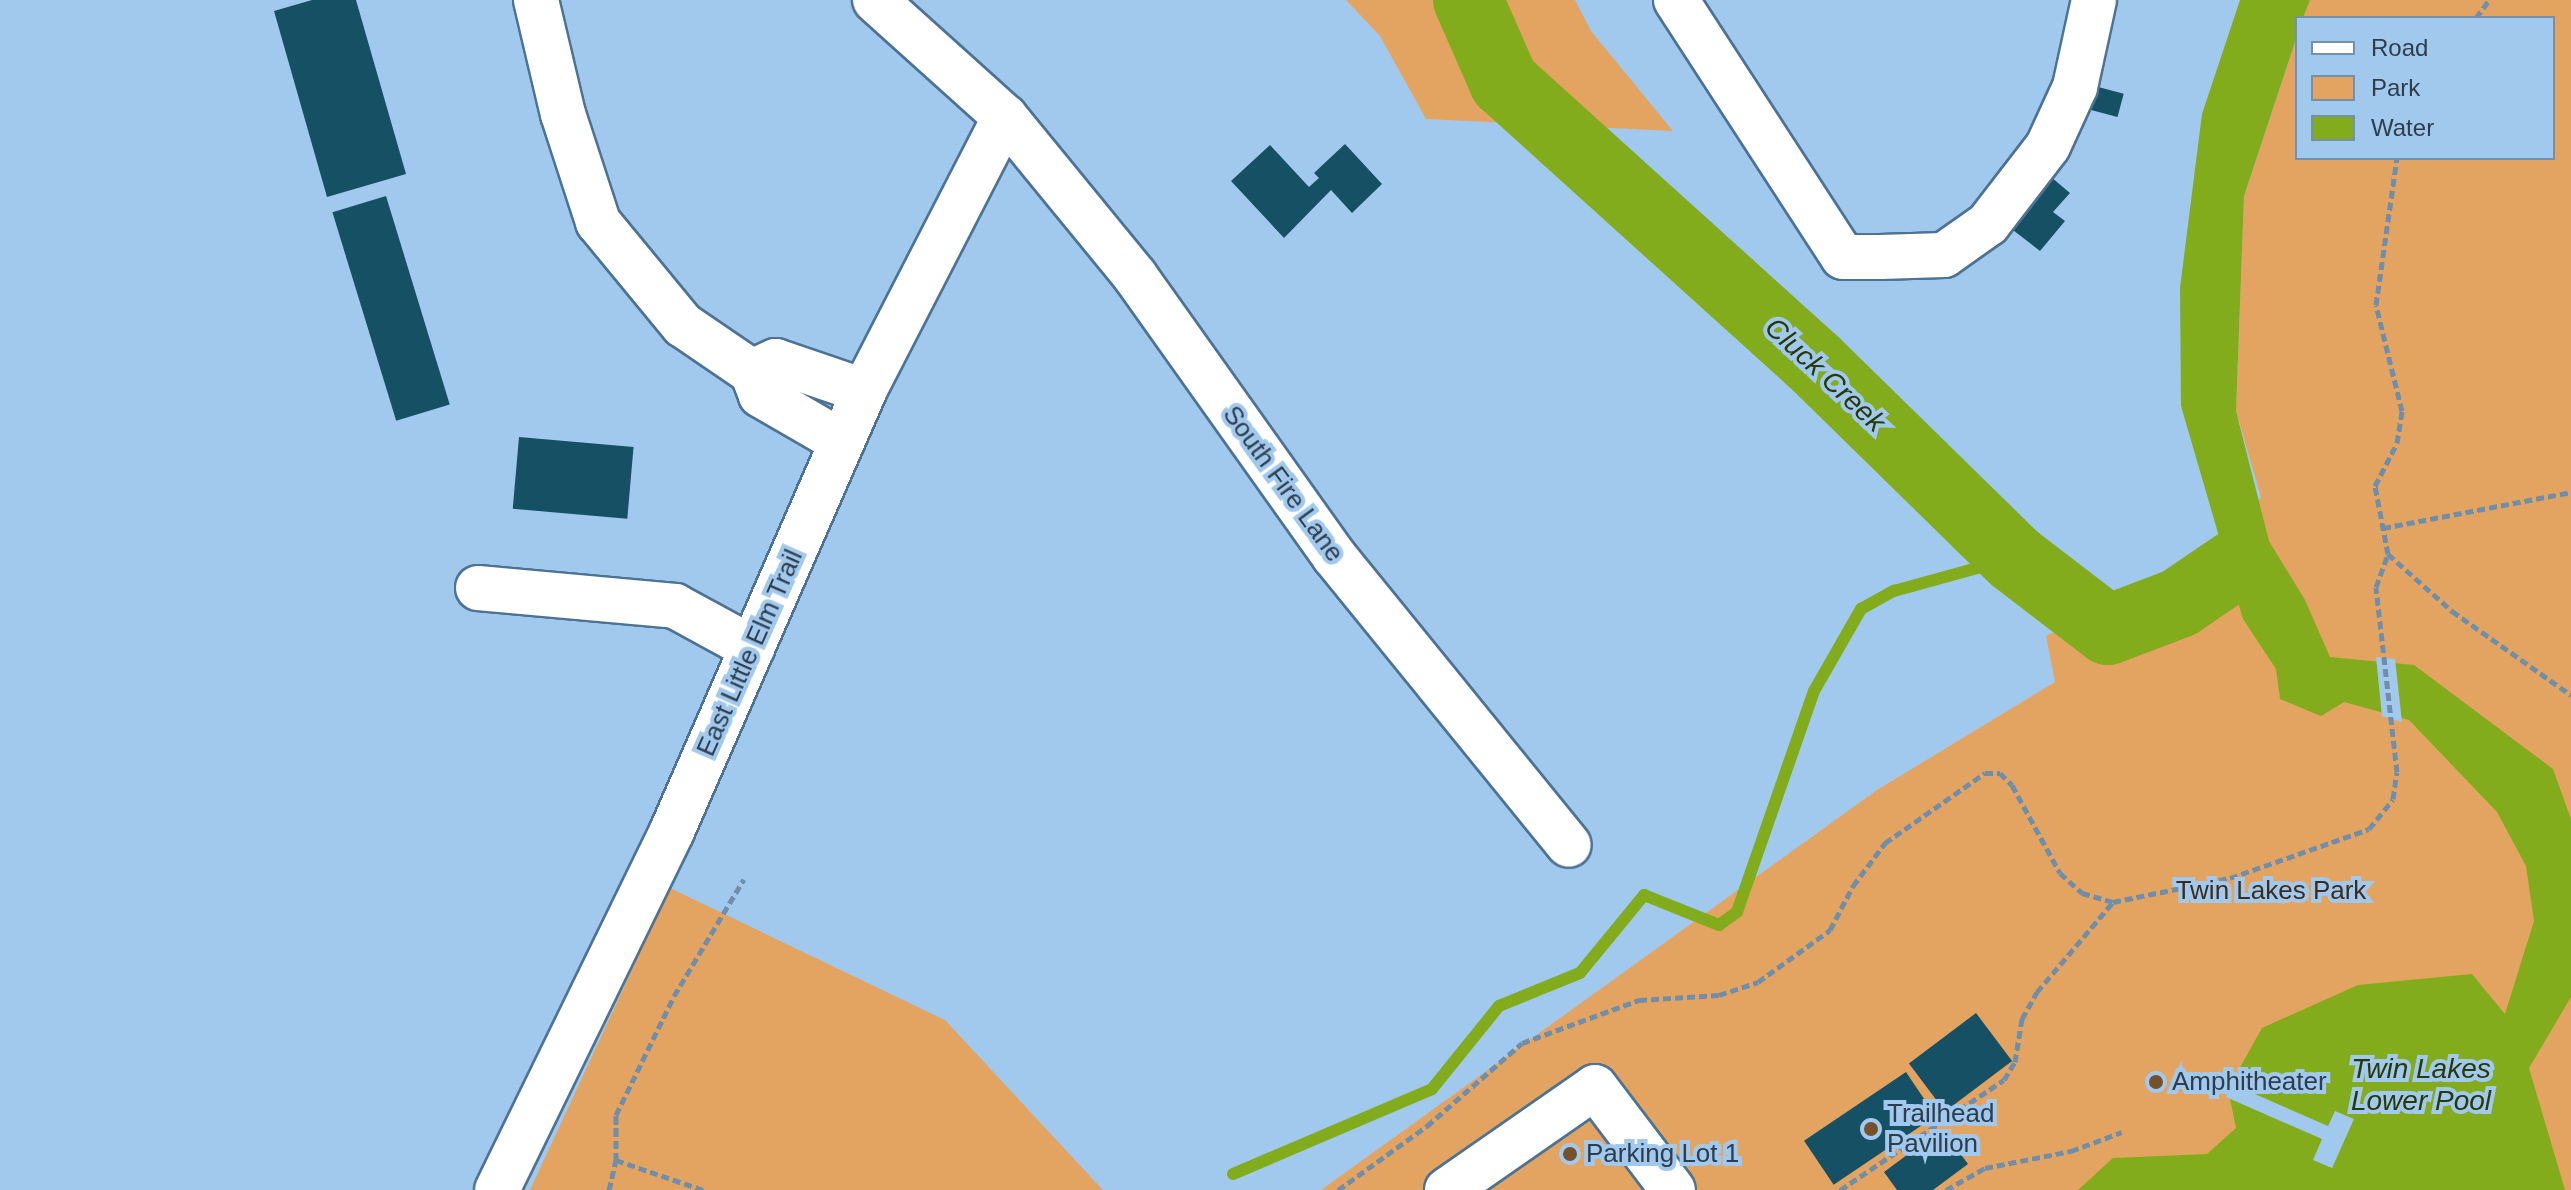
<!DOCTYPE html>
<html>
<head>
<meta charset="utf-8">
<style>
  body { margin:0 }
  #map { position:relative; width:2571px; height:1190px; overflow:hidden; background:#a1c9ee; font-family:Helvetica,sans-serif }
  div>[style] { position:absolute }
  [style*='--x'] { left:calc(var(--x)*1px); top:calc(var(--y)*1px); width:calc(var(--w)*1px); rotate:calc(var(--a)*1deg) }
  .green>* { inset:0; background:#e4a461 }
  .water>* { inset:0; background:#82ac1b }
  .pier>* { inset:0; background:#a1c9ee }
  .stream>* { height:12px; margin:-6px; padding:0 6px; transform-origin:6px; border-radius:6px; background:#82ac1b }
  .river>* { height:70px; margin:-35px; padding:0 35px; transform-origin:35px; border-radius:35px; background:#82ac1b }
  .building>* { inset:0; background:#165064; transform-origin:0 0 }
  .path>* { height:5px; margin-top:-2.5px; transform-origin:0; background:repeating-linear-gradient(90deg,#708eaa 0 8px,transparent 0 12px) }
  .roads { filter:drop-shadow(2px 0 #4d7293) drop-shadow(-2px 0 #4d7293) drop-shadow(0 2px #4d7293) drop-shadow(0 -2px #4d7293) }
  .minor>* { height:44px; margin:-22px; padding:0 22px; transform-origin:22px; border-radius:22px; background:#fff }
  .dots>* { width:22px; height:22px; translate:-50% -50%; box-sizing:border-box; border:4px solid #a1c9ee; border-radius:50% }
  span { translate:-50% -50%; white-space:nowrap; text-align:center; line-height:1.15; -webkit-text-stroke:8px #a1c9ee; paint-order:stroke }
  .street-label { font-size:26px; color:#2d3d4c }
  .park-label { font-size:26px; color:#3e2c1a }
  .poi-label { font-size:26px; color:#2d3d4c }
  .left { translate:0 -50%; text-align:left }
  .water-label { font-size:28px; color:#293903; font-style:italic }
  .legend { position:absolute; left:2295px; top:16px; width:260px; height:144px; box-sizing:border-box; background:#a1c9ee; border:2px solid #7391ad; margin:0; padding:10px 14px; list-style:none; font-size:24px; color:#2d3d4c }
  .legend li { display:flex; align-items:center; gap:16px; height:40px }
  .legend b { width:40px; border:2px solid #7391ad }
</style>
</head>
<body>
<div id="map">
  <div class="green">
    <div style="clip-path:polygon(1346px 0,1575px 0,1591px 31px,1673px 131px,1426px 119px,1380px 36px)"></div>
    <div style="clip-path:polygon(2310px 0,2571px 0,2571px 1190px,1321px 1190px,1877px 790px,2055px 682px,2046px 636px,2227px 548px,2261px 497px,2236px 411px,2244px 196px,2297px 36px,2297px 158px,2553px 158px,2553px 18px,2303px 18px)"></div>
    <div style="clip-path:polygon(670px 888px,945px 1020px,1103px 1190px,530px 1190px)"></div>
  </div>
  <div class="water">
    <div style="clip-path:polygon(2240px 0,2310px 0,2303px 18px,2297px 18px,2297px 36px,2244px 196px,2236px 411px,2269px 541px,2305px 600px,2330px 657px,2414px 665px,2553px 769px,2571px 819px,2571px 997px,2529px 1068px,2565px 1190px,2078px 1190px,2113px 1158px,2207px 1154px,2236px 1128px,2228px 1089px,2262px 1028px,2358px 985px,2472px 974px,2505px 1014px,2534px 921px,2526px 866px,2497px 812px,2409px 720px,2344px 702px,2321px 716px,2280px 699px,2276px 669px,2243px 619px,2181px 406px,2180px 288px,2202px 114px)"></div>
  </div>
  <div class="pier">
    <div style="clip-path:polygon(2376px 657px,2395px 659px,2402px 722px,2382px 716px)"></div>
    <div style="clip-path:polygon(2232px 1084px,2328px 1126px,2335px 1111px,2354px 1119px,2332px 1168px,2313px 1160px,2322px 1139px,2226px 1097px)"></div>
  </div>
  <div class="stream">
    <div style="--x:1233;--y:1174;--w:216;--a:-23.1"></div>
    <div style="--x:1432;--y:1089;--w:107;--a:-51.1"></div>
    <div style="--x:1499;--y:1006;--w:87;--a:-22.2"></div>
    <div style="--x:1580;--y:973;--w:101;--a:-50.6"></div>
    <div style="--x:1644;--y:895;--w:81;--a:21.8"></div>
    <div style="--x:1719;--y:925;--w:22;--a:-36"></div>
    <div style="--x:1737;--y:912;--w:234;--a:-70.8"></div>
    <div style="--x:1814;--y:691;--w:95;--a:-60.2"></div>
    <div style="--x:1861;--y:609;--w:38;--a:-29"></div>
    <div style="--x:1894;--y:591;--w:124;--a:-15.4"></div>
  </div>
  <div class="river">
    <div style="--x:1468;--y:0;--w:90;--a:66.3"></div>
    <div style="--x:1504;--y:82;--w:418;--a:42.1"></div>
    <div style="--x:1814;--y:362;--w:280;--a:44.4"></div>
    <div style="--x:2014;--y:558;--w:118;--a:37.5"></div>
    <div style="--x:2108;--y:630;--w:76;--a:-20.8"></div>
    <div style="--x:2179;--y:603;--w:68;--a:-34.2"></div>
  </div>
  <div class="building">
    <div style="clip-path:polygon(312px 0,356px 0,406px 174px,327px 197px,274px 11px)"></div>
    <div style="left:2087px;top:84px;width:38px;height:24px;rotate:15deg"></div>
    <div style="clip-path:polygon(1345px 144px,1382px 184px,1352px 213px,1331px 190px,1284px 238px,1231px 181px,1270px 145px,1309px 187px,1319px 178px,1314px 173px)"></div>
    <div style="clip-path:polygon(2051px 177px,2070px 193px,2053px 212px,2065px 221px,2040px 251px,2009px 227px)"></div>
    <div style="left:386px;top:196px;width:218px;height:56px;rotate:73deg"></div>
    <div style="left:519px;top:437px;width:115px;height:72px;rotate:5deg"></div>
    <div style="left:1976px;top:1013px;width:60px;height:84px;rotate:53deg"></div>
    <div style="left:1906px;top:1072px;width:53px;height:123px;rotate:56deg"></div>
    <div style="clip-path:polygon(1942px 1129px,1968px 1164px,1933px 1190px,1897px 1190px,1884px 1172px)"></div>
  </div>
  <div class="path">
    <div style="--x:2476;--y:18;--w:22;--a:-54"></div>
    <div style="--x:2383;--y:528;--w:191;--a:-10.8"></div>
    <div style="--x:2388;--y:554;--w:86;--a:41.7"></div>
    <div style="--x:2452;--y:611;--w:146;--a:35.2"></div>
    <div style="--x:616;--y:1160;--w:92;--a:19"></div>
    <div style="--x:609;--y:1190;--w:31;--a:-77"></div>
    <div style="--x:616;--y:1160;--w:45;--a:-90"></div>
    <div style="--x:616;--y:1115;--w:132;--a:-64"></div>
    <div style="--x:674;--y:996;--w:136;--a:-59.1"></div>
    <div style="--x:1338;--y:1190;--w:110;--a:-35.7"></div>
    <div style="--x:1427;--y:1126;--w:126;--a:-41.1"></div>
    <div style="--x:1522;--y:1043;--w:125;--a:-20.2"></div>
    <div style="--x:1639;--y:1000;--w:80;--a:-3.6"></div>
    <div style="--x:1719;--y:995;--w:41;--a:-18.4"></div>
    <div style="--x:1758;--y:982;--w:89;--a:-35.8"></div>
    <div style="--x:1830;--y:930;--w:50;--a:-62.4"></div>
    <div style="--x:1853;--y:886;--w:54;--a:-53.3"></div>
    <div style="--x:1885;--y:843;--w:122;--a:-35"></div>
    <div style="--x:1985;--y:773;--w:15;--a:0"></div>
    <div style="--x:2000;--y:773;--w:17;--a:45"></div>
    <div style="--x:2012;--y:785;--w:100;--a:61.4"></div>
    <div style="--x:2060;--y:873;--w:30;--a:42"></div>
    <div style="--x:2082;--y:893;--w:32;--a:16"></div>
    <div style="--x:2113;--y:902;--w:119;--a:-11.6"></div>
    <div style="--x:2230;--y:878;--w:147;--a:-19.4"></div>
    <div style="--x:2369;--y:829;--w:38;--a:-51"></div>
    <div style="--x:2393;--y:799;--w:27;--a:-82"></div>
    <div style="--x:2397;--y:772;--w:186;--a:-96.5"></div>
    <div style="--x:2376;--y:587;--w:35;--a:-70"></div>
    <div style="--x:2388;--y:554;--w:69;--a:-100.8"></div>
    <div style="--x:2375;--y:486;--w:48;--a:-62.9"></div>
    <div style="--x:2397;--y:443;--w:32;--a:-81"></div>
    <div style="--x:2402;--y:411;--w:109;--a:-103.8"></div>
    <div style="--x:2376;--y:305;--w:148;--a:-81.9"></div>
    <div style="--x:1840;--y:1190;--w:197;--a:-33.9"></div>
    <div style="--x:2004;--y:1080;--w:21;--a:-59"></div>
    <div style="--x:2015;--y:1062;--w:44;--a:-80.8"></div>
    <div style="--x:2022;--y:1019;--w:31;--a:-61"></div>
    <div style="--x:2037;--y:992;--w:118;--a:-49.8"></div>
    <div style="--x:1946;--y:1190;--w:45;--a:-29.4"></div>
    <div style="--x:1985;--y:1168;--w:88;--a:-11.2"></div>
    <div style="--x:2071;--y:1151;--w:54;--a:-20.4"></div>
  </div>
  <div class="roads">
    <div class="minor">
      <div style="--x:536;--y:0;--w:117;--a:76.7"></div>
      <div style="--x:563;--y:114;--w:114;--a:72"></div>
      <div style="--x:598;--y:222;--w:134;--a:50.5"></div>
      <div style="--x:683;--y:325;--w:83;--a:34.3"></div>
      <div style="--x:875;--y:0;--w:175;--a:42"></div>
      <div style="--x:1005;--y:117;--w:205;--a:50.7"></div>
      <div style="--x:1135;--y:276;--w:344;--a:54.6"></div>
      <div style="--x:1334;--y:556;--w:372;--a:50.9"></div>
      <div style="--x:1676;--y:0;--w:306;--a:57"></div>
      <div style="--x:1843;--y:257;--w:37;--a:0"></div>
      <div style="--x:1880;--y:257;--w:64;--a:-1.8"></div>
      <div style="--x:1944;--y:255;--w:54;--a:-35.2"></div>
      <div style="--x:1988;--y:224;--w:98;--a:-52.4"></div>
      <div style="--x:2048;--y:146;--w:65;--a:-65.4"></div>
      <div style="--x:2075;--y:87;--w:89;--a:-77.7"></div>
      <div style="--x:842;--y:442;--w:94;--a:-149.9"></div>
      <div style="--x:761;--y:395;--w:25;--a:-111"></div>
      <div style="--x:752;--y:372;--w:26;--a:-25"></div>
      <div style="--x:776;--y:361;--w:93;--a:18.8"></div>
      <div style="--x:478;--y:588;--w:198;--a:5.2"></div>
      <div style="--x:675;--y:606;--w:88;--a:28.6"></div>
      <div style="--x:497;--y:1190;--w:399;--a:-64"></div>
      <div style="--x:672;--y:831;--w:480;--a:-66.4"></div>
      <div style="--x:864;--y:391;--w:308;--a:-62.8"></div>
      <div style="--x:1447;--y:1190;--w:180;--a:-34.8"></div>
      <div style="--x:1595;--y:1087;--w:129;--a:52.9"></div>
    </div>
  </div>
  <div class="dots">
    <div style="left:2156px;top:1082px;background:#76522c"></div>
    <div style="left:1871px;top:1129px;background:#76522c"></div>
    <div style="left:1570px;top:1154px;background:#76522c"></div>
  </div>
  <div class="street-label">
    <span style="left:1283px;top:484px;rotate:54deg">South Fire Lane</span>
    <span style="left:750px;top:653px;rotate:-66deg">East Little Elm Trail</span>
  </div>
  <div class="park-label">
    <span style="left:2271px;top:891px">Twin Lakes Park</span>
  </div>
  <div class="poi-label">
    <span class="left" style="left:2172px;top:1082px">Amphitheater</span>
    <span class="left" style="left:1887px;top:1129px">Trailhead<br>Pavilion</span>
    <span class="left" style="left:1586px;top:1154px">Parking Lot 1</span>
  </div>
  <div class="water-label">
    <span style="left:1825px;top:375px;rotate:43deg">Cluck Creek</span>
    <span style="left:2421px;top:1085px">Twin Lakes<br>Lower Pool</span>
  </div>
  <ul class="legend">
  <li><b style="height:10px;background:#fff"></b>Road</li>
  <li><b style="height:22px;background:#e4a461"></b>Park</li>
  <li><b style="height:22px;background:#82ac1b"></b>Water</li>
  </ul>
</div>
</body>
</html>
